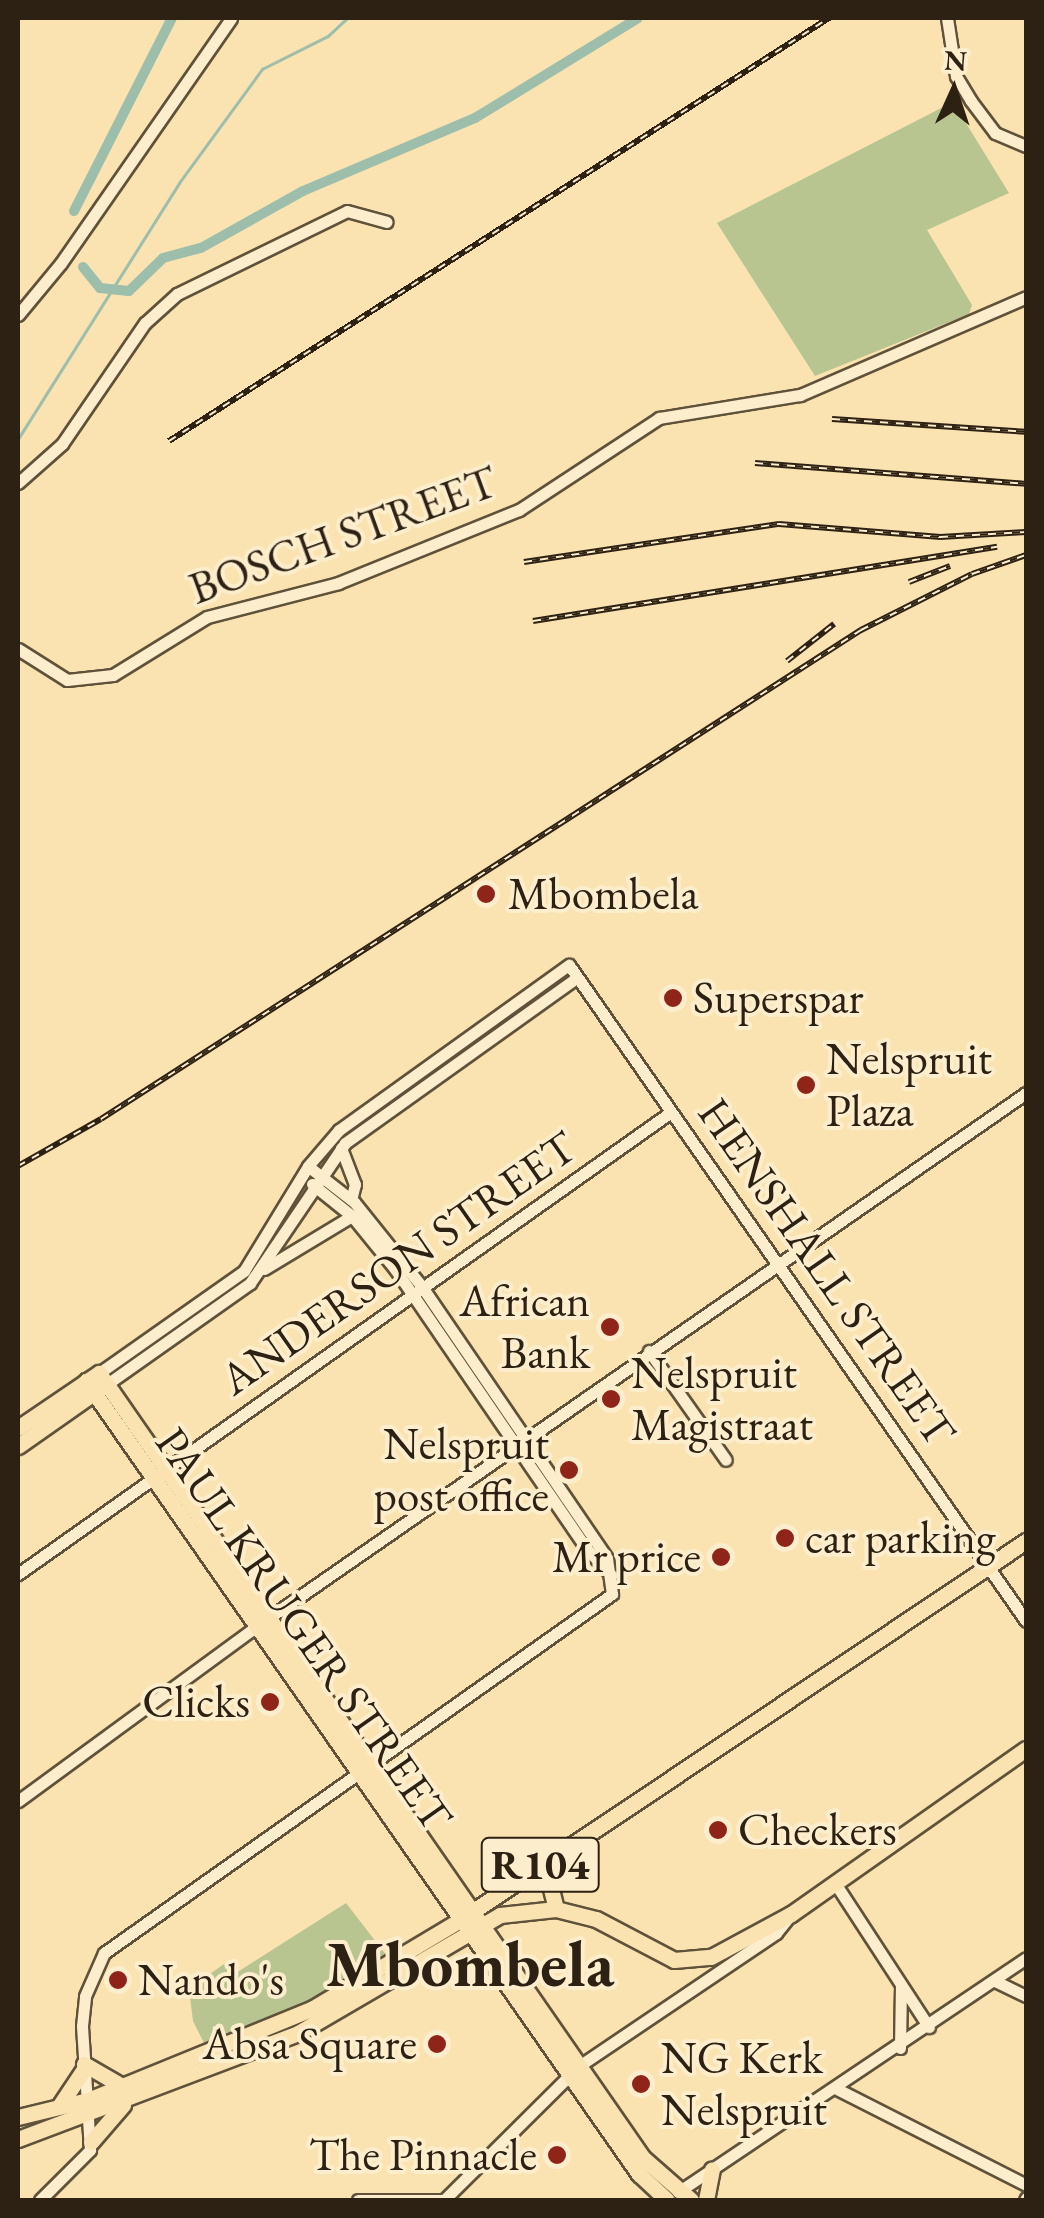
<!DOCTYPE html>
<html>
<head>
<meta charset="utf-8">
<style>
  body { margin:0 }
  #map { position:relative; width:1044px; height:2218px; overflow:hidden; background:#fae3b1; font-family:"EB Garamond",serif }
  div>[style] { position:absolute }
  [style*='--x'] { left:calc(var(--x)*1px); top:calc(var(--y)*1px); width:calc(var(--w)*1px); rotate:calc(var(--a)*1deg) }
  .green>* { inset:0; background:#b8c591 }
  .stream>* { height:2.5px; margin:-1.25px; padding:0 1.25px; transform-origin:1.25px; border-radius:1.25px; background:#9ebeac }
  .canal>* { height:10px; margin:-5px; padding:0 5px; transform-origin:5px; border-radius:5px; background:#9ebeac }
  .roads { filter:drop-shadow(2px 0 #60523a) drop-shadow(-2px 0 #60523a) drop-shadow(0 2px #60523a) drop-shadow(0 -2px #60523a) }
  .minor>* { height:11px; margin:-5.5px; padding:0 5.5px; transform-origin:5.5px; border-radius:5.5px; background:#fcedcc }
  .major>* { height:15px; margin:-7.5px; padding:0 7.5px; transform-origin:7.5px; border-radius:7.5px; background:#fae3b1 }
  .rail>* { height:6px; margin-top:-3px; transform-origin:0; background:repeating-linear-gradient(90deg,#fcedcc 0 8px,#2d2113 0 16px); box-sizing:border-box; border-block:2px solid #2d2113 }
  .dots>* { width:28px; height:28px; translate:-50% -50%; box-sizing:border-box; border:5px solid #fcedcc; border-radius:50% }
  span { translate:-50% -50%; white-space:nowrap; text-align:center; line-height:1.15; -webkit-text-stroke:8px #fcedcc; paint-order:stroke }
  .shield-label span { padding:2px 8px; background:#fcedcc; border:2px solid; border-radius:8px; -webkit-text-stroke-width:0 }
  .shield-label { font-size:42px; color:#2d2113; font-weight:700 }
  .street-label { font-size:45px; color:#2d2113 }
  .poi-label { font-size:45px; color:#2d2113 }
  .left { translate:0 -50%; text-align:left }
  .right { translate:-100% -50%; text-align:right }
  .town-label { font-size:65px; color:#2d2113; font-weight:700 }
  .frame { position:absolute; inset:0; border:20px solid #2d2113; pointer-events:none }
  .north { position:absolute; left:904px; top:40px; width:100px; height:100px; -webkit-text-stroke:8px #fcedcc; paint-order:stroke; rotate:3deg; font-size:28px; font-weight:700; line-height:40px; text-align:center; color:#2d2113 }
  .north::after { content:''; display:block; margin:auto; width:35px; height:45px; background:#2d2113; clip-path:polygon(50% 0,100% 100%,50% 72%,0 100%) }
</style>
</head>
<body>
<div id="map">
  <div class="green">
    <div style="clip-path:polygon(953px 102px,1009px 193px,927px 230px,972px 305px,969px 314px,815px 376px,717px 223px)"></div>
    <div style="clip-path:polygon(346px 1903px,390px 1960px,208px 2051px,193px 2021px,189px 1989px,228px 1961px,236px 1973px)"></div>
  </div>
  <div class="stream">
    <div style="--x:18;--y:439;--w:302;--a:-57.8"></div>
    <div style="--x:179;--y:183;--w:141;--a:-53.9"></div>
    <div style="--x:262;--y:69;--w:74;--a:-26.6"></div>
    <div style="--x:328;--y:36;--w:26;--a:-43"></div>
  </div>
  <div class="canal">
    <div style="--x:74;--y:211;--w:216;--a:-63.1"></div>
    <div style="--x:83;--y:267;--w:27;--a:51"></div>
    <div style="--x:100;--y:288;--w:29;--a:6"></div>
    <div style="--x:129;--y:291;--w:47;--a:-44.1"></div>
    <div style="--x:163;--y:258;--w:39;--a:-15"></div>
    <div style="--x:201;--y:248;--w:117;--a:-29.2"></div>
    <div style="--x:303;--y:191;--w:187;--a:-23"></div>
    <div style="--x:475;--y:118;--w:191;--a:-31.5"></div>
  </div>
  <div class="roads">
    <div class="minor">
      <div style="--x:947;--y:18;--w:59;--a:81.2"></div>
      <div style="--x:956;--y:76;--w:29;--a:59"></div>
      <div style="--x:971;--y:101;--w:40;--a:53"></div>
      <div style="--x:995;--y:133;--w:34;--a:23"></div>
      <div style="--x:18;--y:315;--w:67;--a:-50.4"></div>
      <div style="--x:61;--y:263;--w:298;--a:-55.2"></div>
      <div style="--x:18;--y:483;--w:59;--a:-41.6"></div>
      <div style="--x:62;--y:444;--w:147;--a:-55.6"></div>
      <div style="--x:145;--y:323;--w:43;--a:-42.2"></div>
      <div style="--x:177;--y:294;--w:189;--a:-26"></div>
      <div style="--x:347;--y:211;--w:41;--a:15.4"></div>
      <div style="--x:18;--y:649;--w:58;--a:32.3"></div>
      <div style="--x:67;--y:680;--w:46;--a:-6.2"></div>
      <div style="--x:113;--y:675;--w:110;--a:-31.7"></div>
      <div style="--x:207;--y:617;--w:135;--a:-14.5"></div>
      <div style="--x:338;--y:583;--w:195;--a:-22"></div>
      <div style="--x:519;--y:510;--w:168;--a:-33.3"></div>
      <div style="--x:659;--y:418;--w:143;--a:-9.3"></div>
      <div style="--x:800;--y:395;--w:246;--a:-23.4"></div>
      <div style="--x:341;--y:1148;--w:39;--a:69"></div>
      <div style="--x:355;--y:1184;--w:16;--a:104"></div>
      <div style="--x:312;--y:1184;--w:51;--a:38.7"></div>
      <div style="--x:352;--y:1216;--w:68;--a:50.9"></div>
      <div style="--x:395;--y:1269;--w:338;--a:55.6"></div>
      <div style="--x:586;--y:1548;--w:37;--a:47"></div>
      <div style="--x:264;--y:1269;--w:103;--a:-31.1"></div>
      <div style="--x:649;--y:1351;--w:133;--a:54.8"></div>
      <div style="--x:99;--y:1373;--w:177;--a:-35.1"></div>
      <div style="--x:244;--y:1271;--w:123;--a:-58.6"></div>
      <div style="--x:308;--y:1166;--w:48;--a:-49.3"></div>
      <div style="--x:339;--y:1130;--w:283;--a:-35.7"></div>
      <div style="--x:569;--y:965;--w:799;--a:55.14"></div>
      <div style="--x:107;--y:1384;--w:175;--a:-35.2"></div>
      <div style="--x:250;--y:1283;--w:169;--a:-55.8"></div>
      <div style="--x:345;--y:1143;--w:284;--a:-35.5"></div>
      <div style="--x:18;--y:1574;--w:800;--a:-35.28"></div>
      <div style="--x:18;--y:1801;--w:296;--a:-36.2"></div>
      <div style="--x:257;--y:1626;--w:936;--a:-34.73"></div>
      <div style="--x:835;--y:1883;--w:172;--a:56.9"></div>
      <div style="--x:995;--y:1981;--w:34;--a:26"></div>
      <div style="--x:900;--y:2048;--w:61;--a:-89.1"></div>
      <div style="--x:837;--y:2089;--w:212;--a:26.9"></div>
      <div style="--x:678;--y:2192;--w:419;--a:-33.9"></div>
      <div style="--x:40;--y:2200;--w:71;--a:-45"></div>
      <div style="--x:90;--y:2150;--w:124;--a:-93.7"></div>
      <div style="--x:82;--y:2026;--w:30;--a:-84"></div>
      <div style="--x:85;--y:1996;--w:47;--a:-66.2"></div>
      <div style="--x:104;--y:1953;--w:622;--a:-35.25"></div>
      <div style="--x:612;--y:1594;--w:36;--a:-98"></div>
      <div style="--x:607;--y:1558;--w:327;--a:-124.3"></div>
      <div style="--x:423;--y:1288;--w:110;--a:-128.7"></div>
      <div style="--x:354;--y:1202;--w:58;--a:-142"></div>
      <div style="--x:358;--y:2200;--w:86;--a:0"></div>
      <div style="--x:444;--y:2200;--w:190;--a:-44.8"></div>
      <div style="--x:579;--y:2066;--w:238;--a:-34"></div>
      <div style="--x:776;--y:1933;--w:22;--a:-51"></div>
      <div style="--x:1025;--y:2200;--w:2;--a:-63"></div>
    </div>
    <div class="major">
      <div style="--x:86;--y:1381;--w:967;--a:55.11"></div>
      <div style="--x:639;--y:2174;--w:38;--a:43"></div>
      <div style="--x:18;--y:1428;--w:98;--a:-34.2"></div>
      <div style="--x:99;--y:1373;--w:955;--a:55.28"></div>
      <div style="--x:643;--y:2158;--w:64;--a:41.2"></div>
      <div style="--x:18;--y:1446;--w:99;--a:-35.1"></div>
      <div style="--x:556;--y:1909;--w:29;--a:-104"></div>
      <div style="--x:549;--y:1881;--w:26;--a:-72"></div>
      <div style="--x:84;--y:2064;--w:44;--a:30.1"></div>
      <div style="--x:60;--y:2105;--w:43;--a:-56.3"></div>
      <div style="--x:18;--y:2117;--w:72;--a:-13.7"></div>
      <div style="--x:88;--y:2100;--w:243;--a:-22.2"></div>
      <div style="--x:313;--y:2008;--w:171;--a:-30.9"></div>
      <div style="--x:460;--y:1920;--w:681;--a:-33.81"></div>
      <div style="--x:18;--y:2139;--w:299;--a:-20.7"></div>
      <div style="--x:298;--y:2033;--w:234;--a:-30.3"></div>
      <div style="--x:500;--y:1915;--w:56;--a:-6.1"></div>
      <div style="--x:556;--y:1909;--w:41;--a:14"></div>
      <div style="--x:596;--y:1919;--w:88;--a:27.7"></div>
      <div style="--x:674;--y:1960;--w:37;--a:-5"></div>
      <div style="--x:711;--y:1957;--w:91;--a:-28.3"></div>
      <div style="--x:791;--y:1914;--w:287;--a:-35.1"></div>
      <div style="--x:91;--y:2142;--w:49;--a:-49.1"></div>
      <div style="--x:706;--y:2200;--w:31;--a:-79"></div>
    </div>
  </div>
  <div class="rail">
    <div style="--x:832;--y:419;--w:194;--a:3.8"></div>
    <div style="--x:169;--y:441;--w:784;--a:-32.66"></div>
    <div style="--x:755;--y:463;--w:272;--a:4.4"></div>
    <div style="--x:524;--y:562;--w:258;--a:-8.5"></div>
    <div style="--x:779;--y:524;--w:162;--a:4.6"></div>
    <div style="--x:940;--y:537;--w:86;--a:-3.3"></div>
    <div style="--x:909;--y:582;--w:44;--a:-21.3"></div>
    <div style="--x:533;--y:621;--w:470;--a:-9.1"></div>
    <div style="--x:787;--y:661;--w:60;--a:-38.2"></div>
    <div style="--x:18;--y:1166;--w:95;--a:-29.5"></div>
    <div style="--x:101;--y:1119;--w:904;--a:-32.76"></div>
    <div style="--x:861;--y:630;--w:124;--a:-26.8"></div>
    <div style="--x:972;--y:574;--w:57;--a:-19.4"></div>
  </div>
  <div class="dots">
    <div style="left:486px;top:894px;background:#8f2418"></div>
    <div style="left:673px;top:998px;background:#8f2418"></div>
    <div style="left:806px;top:1085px;background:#8f2418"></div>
    <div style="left:610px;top:1327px;background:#8f2418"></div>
    <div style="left:611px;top:1399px;background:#8f2418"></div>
    <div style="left:569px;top:1470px;background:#8f2418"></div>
    <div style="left:785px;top:1538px;background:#8f2418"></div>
    <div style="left:721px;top:1557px;background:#8f2418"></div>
    <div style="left:270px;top:1702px;background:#8f2418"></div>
    <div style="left:718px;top:1830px;background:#8f2418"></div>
    <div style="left:118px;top:1980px;background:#8f2418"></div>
    <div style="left:437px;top:2044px;background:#8f2418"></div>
    <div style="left:641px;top:2084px;background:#8f2418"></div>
    <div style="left:557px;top:2155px;background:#8f2418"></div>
  </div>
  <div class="shield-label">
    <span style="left:540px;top:1865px">R104</span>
  </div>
  <div class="street-label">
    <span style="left:343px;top:535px;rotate:-20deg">BOSCH STREET</span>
    <span style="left:398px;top:1263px;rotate:-35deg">ANDERSON STREET</span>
    <span style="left:827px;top:1272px;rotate:55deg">HENSHALL STREET</span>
    <span style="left:304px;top:1629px;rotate:55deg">PAUL KRUGER STREET</span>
  </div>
  <div class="poi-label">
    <span class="left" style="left:508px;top:894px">Mbombela</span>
    <span class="left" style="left:693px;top:998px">Superspar</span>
    <span class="left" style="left:826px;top:1085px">Nelspruit<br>Plaza</span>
    <span class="right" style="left:590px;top:1327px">African<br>Bank</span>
    <span class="left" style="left:631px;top:1399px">Nelspruit<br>Magistraat</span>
    <span class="right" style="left:549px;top:1470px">Nelspruit<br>post office</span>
    <span class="left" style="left:805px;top:1538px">car parking</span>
    <span class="right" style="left:701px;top:1557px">Mr price</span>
    <span class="right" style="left:250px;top:1702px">Clicks</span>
    <span class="left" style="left:738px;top:1830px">Checkers</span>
    <span class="left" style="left:138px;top:1980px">Nando's</span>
    <span class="right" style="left:417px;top:2044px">Absa Square</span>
    <span class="left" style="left:661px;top:2084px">NG Kerk<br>Nelspruit</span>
    <span class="right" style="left:537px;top:2155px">The Pinnacle</span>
  </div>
  <div class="town-label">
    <span style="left:470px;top:1963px">Mbombela</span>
  </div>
  <div class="frame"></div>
  <div class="north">N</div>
</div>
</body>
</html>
